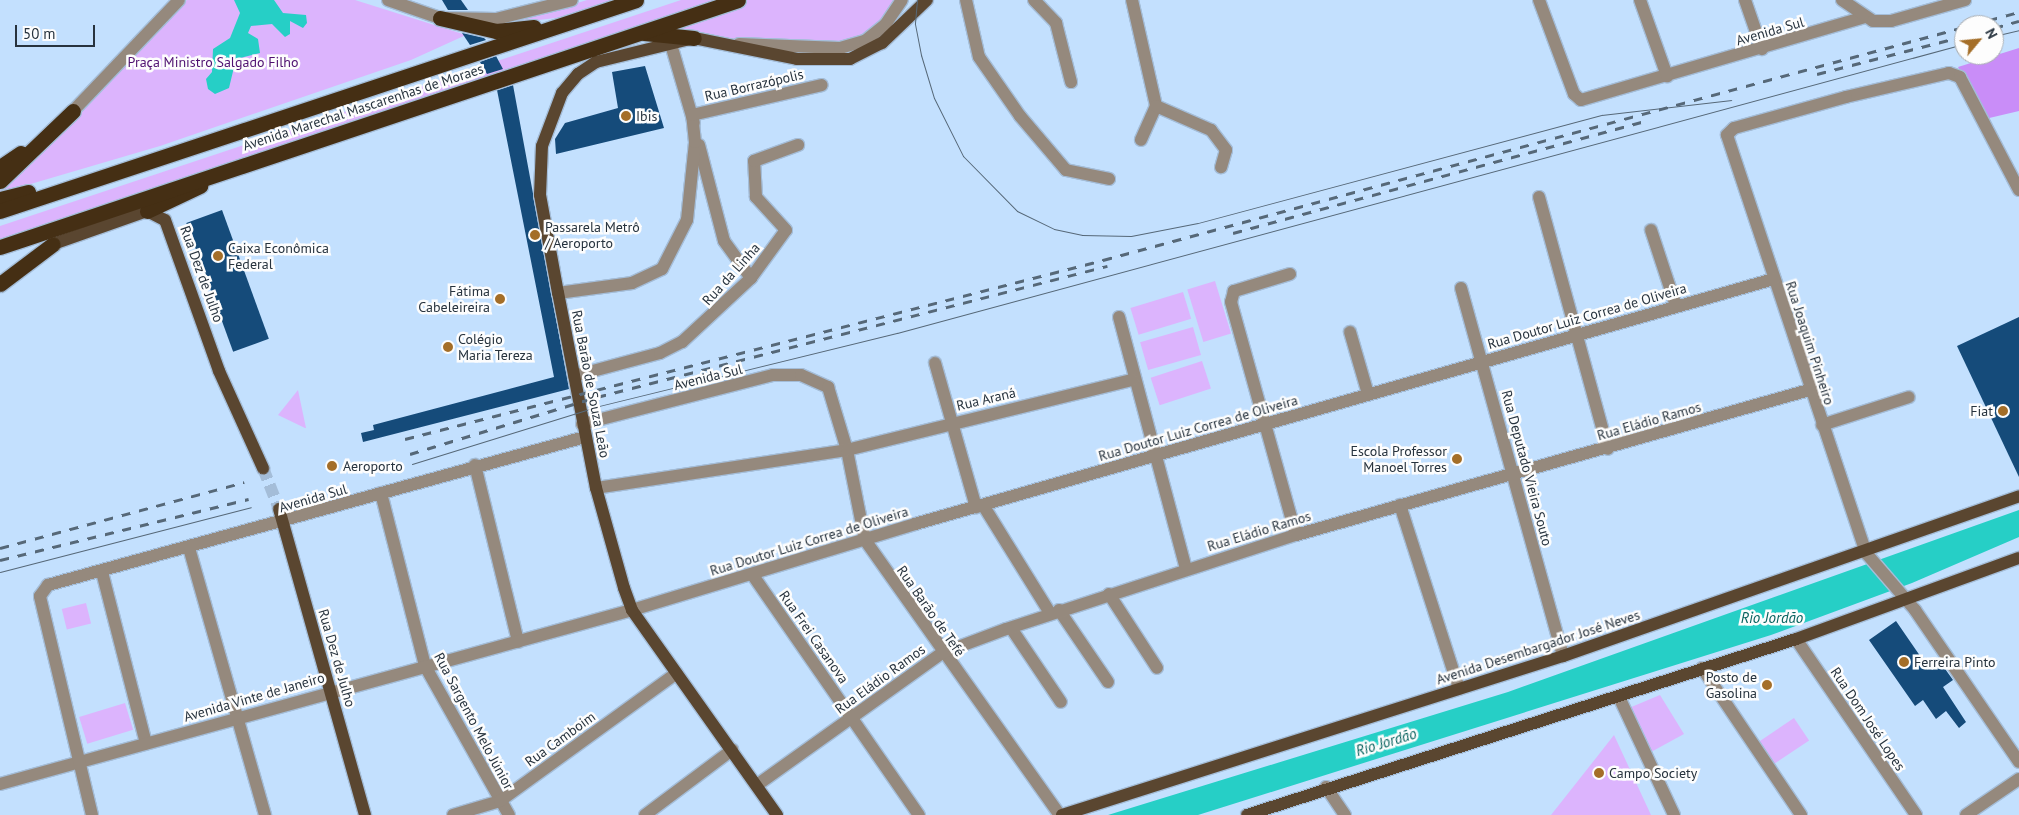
<!DOCTYPE html>
<html>
<head>
<meta charset="utf-8">
<style>
  body { margin:0 }
  #map { position:relative; width:2019px; height:815px; overflow:hidden; background:#c3e0fe; font-family:"PT Sans",sans-serif }
  div>[style] { position:absolute }
  [style*='--x'] { left:calc(var(--x)*1px); top:calc(var(--y)*1px); width:calc(var(--w)*1px); rotate:calc(var(--a)*1deg) }
  .green>* { inset:0; background:#dcb4fd; transform-origin:0 0 }
  .forest>* { inset:0; background:#c98df8 }
  .water>* { inset:0; background:#26cfc6 }
  .building>* { inset:0; background:#154b7a; transform-origin:0 0 }
  .major-tunnel>* { height:12px; margin-top:-6px; transform-origin:0; background:repeating-linear-gradient(90deg,#a4bdd8 0 12px,transparent 0 18px) }
  .roads { filter:drop-shadow(1px 0 #a4bdd8) drop-shadow(-1px 0 #a4bdd8) drop-shadow(0 1px #a4bdd8) drop-shadow(0 -1px #a4bdd8) }
  .minor>* { height:12px; margin:-6px; padding:0 6px; transform-origin:6px; border-radius:6px; background:#95897d }
  .major>* { height:12px; margin:-6px; padding:0 6px; transform-origin:6px; border-radius:6px; background:#5a4630 }
  .highway>* { height:15px; margin:-7.5px; padding:0 7.5px; transform-origin:7.5px; border-radius:7.5px; background:#452f14 }
  .tram>* { height:1px; margin:-0.5px; padding:0 0.5px; transform-origin:0.5px; border-radius:0.5px; background:#566878 }
  .rail>* { height:3px; margin-top:-1.5px; transform-origin:0; background:repeating-linear-gradient(90deg,#566878 0 9px,transparent 0 18px) }
  .dots>* { width:14px; height:14px; translate:-50% -50%; box-sizing:border-box; border:2px solid #fdfdfd; border-radius:50% }
  span { translate:-50% -50%; white-space:nowrap; text-align:center; line-height:1.15; -webkit-text-stroke:5px #fdfdfd; paint-order:stroke }
  .street-label { font-size:14px; color:#27333e }
  .park-label { font-size:14px; color:#4e1070 }
  .poi-label { font-size:14px; color:#27333e }
  .left { translate:0 -50%; text-align:left }
  .right { translate:-100% -50%; text-align:right }
  .water-label { font-size:15px; color:#08635f; font-style:italic }
  .north { position:absolute; left:1954px; top:15px; width:50px; height:50px; box-sizing:border-box; background:#fdfdfd; border:1px solid #a7acb1; border-radius:50%; rotate:62deg; font-size:14px; font-weight:700; line-height:20px; text-align:center; color:#27333e }
  .north::after { content:''; display:block; margin:auto; width:18px; height:22px; background:#a46e28; clip-path:polygon(50% 0,100% 100%,50% 72%,0 100%) }
  .scale { position:absolute; left:15px; top:25px; width:80px; height:22px; box-sizing:border-box; border:2px solid #27333e; border-top:0; padding-left:6px; font-size:15px; line-height:18px; white-space:nowrap; color:#27333e; -webkit-text-stroke:4px #fdfdfd; paint-order:stroke }
</style>
</head>
<body>
<div id="map">
  <div class="green">
    <div style="clip-path:polygon(187px 0,355px 0,466px 35px,411px 60px,160px 146px,0 193px,0 182px,102px 89px)"></div>
    <div style="clip-path:polygon(587px 0,631px 0,590px 14px,513px 23px)"></div>
    <div style="clip-path:polygon(681px 0,720px 0,0 241px,0 226px)"></div>
    <div style="clip-path:polygon(746px 0,899px 0,864px 38px,840px 45px,772px 44px,646px 33px)"></div>
    <div style="left:1215px;top:281px;width:55px;height:29px;rotate:73deg"></div>
    <div style="left:1183px;top:292px;width:28px;height:55px;rotate:73deg"></div>
    <div style="left:1193px;top:327px;width:29px;height:55px;rotate:74deg"></div>
    <div style="left:1202px;top:361px;width:29px;height:54px;rotate:72deg"></div>
    <div style="clip-path:polygon(298px 390px,306px 428px,305px 428px,278px 415px)"></div>
    <div style="left:86px;top:603px;width:21px;height:25px;rotate:76deg"></div>
    <div style="clip-path:polygon(1660px 695px,1684px 734px,1651px 752px,1629px 708px)"></div>
    <div style="left:125px;top:703px;width:28px;height:48px;rotate:73deg"></div>
    <div style="left:1794px;top:718px;width:27px;height:42px;rotate:56deg"></div>
    <div style="clip-path:polygon(1614px 735px,1651px 815px,1551px 815px,1596px 758px)"></div>
  </div>
  <div class="forest">
    <div style="clip-path:polygon(2019px 48px,2019px 111px,1985px 119px,1958px 67px)"></div>
  </div>
  <div class="water">
    <div style="clip-path:polygon(234px 0,274px 0,283px 13px,306px 15px,307px 23px,303px 28px,290px 21px,290px 34px,285px 37px,272px 24px,251px 26px,248px 33px,258px 39px,260px 53px,236px 59px,229px 88px,215px 94px,208px 89px,206px 79px,212px 72px,213px 49px,230px 38px,240px 13px)"></div>
    <div style="clip-path:polygon(2019px 510px,2019px 537px,1912px 583px,1771px 635px,1198px 815px,1108px 815px,1508px 692px)"></div>
  </div>
  <div class="building">
    <div style="clip-path:polygon(442px 0,461px 0,468px 10px,448px 10px)"></div>
    <div style="clip-path:polygon(462px 33px,484px 38px,486px 40px,470px 45px)"></div>
    <div style="clip-path:polygon(496px 56px,503px 69px,487px 74px,480px 62px)"></div>
    <div style="clip-path:polygon(645px 66px,664px 128px,556px 154px,555px 139px,565px 123px,618px 108px,612px 72px)"></div>
    <div style="clip-path:polygon(513px 85px,569px 389px,363px 442px,361px 433px,374px 430px,373px 425px,554px 377px,497px 90px)"></div>
    <div style="left:222px;top:210px;width:137px;height:38px;rotate:70deg"></div>
    <div style="clip-path:polygon(2019px 317px,2019px 477px,1957px 346px)"></div>
    <div style="clip-path:polygon(1896px 621px,1927px 666px,1938px 659px,1953px 680px,1943px 687px,1966px 722px,1959px 728px,1946px 711px,1936px 719px,1923px 700px,1915px 706px,1869px 640px)"></div>
  </div>
  <div class="major-tunnel">
    <div style="--x:263;--y:468;--w:44;--a:68.7"></div>
  </div>
  <div class="roads">
    <div class="minor">
      <div style="--x:388;--y:0;--w:55;--a:19.1"></div>
      <div style="--x:440;--y:18;--w:56;--a:1"></div>
      <div style="--x:496;--y:19;--w:78;--a:-14"></div>
      <div style="--x:966;--y:0;--w:58;--a:77.2"></div>
      <div style="--x:979;--y:57;--w:72;--a:55.2"></div>
      <div style="--x:1020;--y:116;--w:71;--a:49.6"></div>
      <div style="--x:1066;--y:170;--w:44;--a:11.8"></div>
      <div style="--x:1034;--y:0;--w:32;--a:46"></div>
      <div style="--x:1056;--y:23;--w:61;--a:75.7"></div>
      <div style="--x:1132;--y:0;--w:109;--a:77.2"></div>
      <div style="--x:1156;--y:106;--w:37;--a:114"></div>
      <div style="--x:1539;--y:0;--w:100;--a:69.6"></div>
      <div style="--x:1574;--y:94;--w:9;--a:41"></div>
      <div style="--x:1581;--y:100;--w:295;--a:-16.3"></div>
      <div style="--x:1640;--y:0;--w:81;--a:70.4"></div>
      <div style="--x:1745;--y:0;--w:52;--a:70.9"></div>
      <div style="--x:1842;--y:0;--w:37;--a:34"></div>
      <div style="--x:1873;--y:21;--w:18;--a:0"></div>
      <div style="--x:1891;--y:21;--w:77;--a:-15.8"></div>
      <div style="--x:670;--y:41;--w:85;--a:73.7"></div>
      <div style="--x:739;--y:44;--w:101;--a:2.3"></div>
      <div style="--x:840;--y:48;--w:26;--a:-16"></div>
      <div style="--x:865;--y:41;--w:26;--a:-39"></div>
      <div style="--x:885;--y:25;--w:30;--a:-56"></div>
      <div style="--x:1156;--y:106;--w:60;--a:23.6"></div>
      <div style="--x:1211;--y:130;--w:25;--a:53"></div>
      <div style="--x:1226;--y:150;--w:18;--a:106"></div>
      <div style="--x:73;--y:111;--w:153;--a:-46.3"></div>
      <div style="--x:699;--y:145;--w:99;--a:75.4"></div>
      <div style="--x:724;--y:241;--w:46;--a:53.9"></div>
      <div style="--x:2019;--y:190;--w:127;--a:-117.6"></div>
      <div style="--x:1960;--y:77;--w:12;--a:-160"></div>
      <div style="--x:1949;--y:73;--w:106;--a:166.9"></div>
      <div style="--x:1846;--y:97;--w:116;--a:164.5"></div>
      <div style="--x:1734;--y:128;--w:10;--a:135"></div>
      <div style="--x:1727;--y:135;--w:441;--a:71.6"></div>
      <div style="--x:1866;--y:553;--w:75;--a:49.3"></div>
      <div style="--x:1915;--y:610;--w:184;--a:55.6"></div>
      <div style="--x:1539;--y:197;--w:261;--a:74.7"></div>
      <div style="--x:1651;--y:230;--w:80;--a:71.8"></div>
      <div style="--x:1290;--y:274;--w:59;--a:163.1"></div>
      <div style="--x:1234;--y:291;--w:11;--a:105"></div>
      <div style="--x:1231;--y:302;--w:242;--a:74.4"></div>
      <div style="--x:1461;--y:288;--w:382;--a:74.5"></div>
      <div style="--x:558;--y:293;--w:75;--a:-7.7"></div>
      <div style="--x:632;--y:283;--w:33;--a:-25"></div>
      <div style="--x:662;--y:269;--w:55;--a:-63"></div>
      <div style="--x:687;--y:220;--w:78;--a:-84.1"></div>
      <div style="--x:695;--y:142;--w:27;--a:-96"></div>
      <div style="--x:692;--y:115;--w:133;--a:-13"></div>
      <div style="--x:1119;--y:317;--w:260;--a:75.1"></div>
      <div style="--x:1350;--y:332;--w:65;--a:73.8"></div>
      <div style="--x:935;--y:363;--w:150;--a:74.1"></div>
      <div style="--x:574;--y:376;--w:89;--a:-15"></div>
      <div style="--x:660;--y:353;--w:25;--a:-27"></div>
      <div style="--x:682;--y:342;--w:94;--a:-42.8"></div>
      <div style="--x:751;--y:278;--w:59;--a:-53.9"></div>
      <div style="--x:786;--y:230;--w:45;--a:-132.3"></div>
      <div style="--x:756;--y:197;--w:36;--a:-93"></div>
      <div style="--x:754;--y:161;--w:47;--a:-20"></div>
      <div style="--x:582;--y:424;--w:197;--a:-14.4"></div>
      <div style="--x:773;--y:375;--w:28;--a:0"></div>
      <div style="--x:801;--y:375;--w:30;--a:24"></div>
      <div style="--x:828;--y:387;--w:66;--a:73.2"></div>
      <div style="--x:847;--y:450;--w:92;--a:78.7"></div>
      <div style="--x:865;--y:540;--w:337;--a:54.7"></div>
      <div style="--x:1822;--y:425;--w:91;--a:-17.8"></div>
      <div style="--x:475;--y:465;--w:182;--a:76.3"></div>
      <div style="--x:596;--y:488;--w:254;--a:-8.6"></div>
      <div style="--x:847;--y:450;--w:294;--a:-13.8"></div>
      <div style="--x:381;--y:493;--w:179;--a:75.7"></div>
      <div style="--x:425;--y:666;--w:171;--a:60.6"></div>
      <div style="--x:983;--y:505;--w:127;--a:58.2"></div>
      <div style="--x:1400;--y:505;--w:193;--a:72.2"></div>
      <div style="--x:189;--y:548;--w:278;--a:74.1"></div>
      <div style="--x:102;--y:572;--w:177;--a:75.6"></div>
      <div style="--x:752;--y:574;--w:293;--a:55.3"></div>
      <div style="--x:1109;--y:594;--w:88;--a:57"></div>
      <div style="--x:1059;--y:610;--w:87;--a:55.8"></div>
      <div style="--x:1011;--y:628;--w:89;--a:56"></div>
      <div style="--x:1796;--y:639;--w:213;--a:55.7"></div>
      <div style="--x:1702;--y:668;--w:177;--a:56"></div>
      <div style="--x:1619;--y:697;--w:130;--a:65"></div>
      <div style="--x:0;--y:784;--w:656;--a:-15.39"></div>
      <div style="--x:632;--y:610;--w:296;--a:-16.9"></div>
      <div style="--x:915;--y:524;--w:893;--a:-15.92"></div>
      <div style="--x:757;--y:785;--w:227;--a:-35.5"></div>
      <div style="--x:942;--y:653;--w:68;--a:-20.6"></div>
      <div style="--x:1006;--y:629;--w:305;--a:-18"></div>
      <div style="--x:1296;--y:535;--w:533;--a:-15.78"></div>
      <div style="--x:1326;--y:787;--w:34;--a:56"></div>
      <div style="--x:92;--y:815;--w:225;--a:-103.4"></div>
      <div style="--x:40;--y:596;--w:14;--a:-54"></div>
      <div style="--x:48;--y:585;--w:557;--a:-15.41"></div>
      <div style="--x:453;--y:815;--w:49;--a:-16.6"></div>
      <div style="--x:500;--y:801;--w:218;--a:-35.9"></div>
      <div style="--x:645;--y:815;--w:109;--a:-36.8"></div>
      <div style="--x:1966;--y:815;--w:64;--a:-34.2"></div>
    </div>
    <div class="major">
      <div style="--x:53;--y:244;--w:100;--a:-19.3"></div>
      <div style="--x:147;--y:211;--w:20;--a:27"></div>
      <div style="--x:165;--y:220;--w:160;--a:70.3"></div>
      <div style="--x:219;--y:371;--w:107;--a:65.6"></div>
      <div style="--x:279;--y:509;--w:318;--a:74.3"></div>
      <div style="--x:777;--y:815;--w:251;--a:-125.3"></div>
      <div style="--x:632;--y:610;--w:23;--a:-110"></div>
      <div style="--x:624;--y:588;--w:104;--a:-105.6"></div>
      <div style="--x:596;--y:488;--w:199;--a:-101"></div>
      <div style="--x:558;--y:293;--w:100;--a:-100.4"></div>
      <div style="--x:540;--y:195;--w:49;--a:-87.7"></div>
      <div style="--x:542;--y:146;--w:57;--a:-69.3"></div>
      <div style="--x:562;--y:93;--w:25;--a:-50"></div>
      <div style="--x:578;--y:74;--w:22;--a:-34"></div>
      <div style="--x:596;--y:62;--w:101;--a:-13.8"></div>
      <div style="--x:694;--y:38;--w:105;--a:11.5"></div>
      <div style="--x:797;--y:59;--w:53;--a:0"></div>
      <div style="--x:850;--y:59;--w:36;--a:-27"></div>
      <div style="--x:882;--y:43;--w:62;--a:-43.7"></div>
      <div style="--x:1062;--y:815;--w:526;--a:-17.61"></div>
      <div style="--x:1563;--y:656;--w:483;--a:-19.3"></div>
      <div style="--x:1247;--y:815;--w:577;--a:-17.77"></div>
      <div style="--x:1796;--y:639;--w:237;--a:-20"></div>
    </div>
    <div class="highway">
      <div style="--x:440;--y:18;--w:57;--a:13.1"></div>
      <div style="--x:496;--y:31;--w:38;--a:-6"></div>
      <div style="--x:644;--y:33;--w:50;--a:5.7"></div>
      <div style="--x:0;--y:167;--w:25;--a:-34"></div>
      <div style="--x:0;--y:181;--w:101;--a:-43.8"></div>
      <div style="--x:0;--y:199;--w:29;--a:-14"></div>
      <div style="--x:0;--y:211;--w:670;--a:-18.35"></div>
      <div style="--x:147;--y:211;--w:59;--a:-25.3"></div>
      <div style="--x:0;--y:247;--w:778;--a:-18.5"></div>
      <div style="--x:0;--y:284;--w:66;--a:-37"></div>
    </div>
  </div>
  <div class="tram">
    <div style="--x:917;--y:0;--w:24;--a:95"></div>
    <div style="--x:915;--y:24;--w:32;--a:79"></div>
    <div style="--x:921;--y:55;--w:45;--a:73.2"></div>
    <div style="--x:934;--y:98;--w:65;--a:63.4"></div>
    <div style="--x:963;--y:156;--w:77;--a:45.5"></div>
    <div style="--x:1017;--y:211;--w:41;--a:25.9"></div>
    <div style="--x:1054;--y:229;--w:29;--a:12"></div>
    <div style="--x:1082;--y:235;--w:49;--a:1.2"></div>
    <div style="--x:1131;--y:236;--w:68;--a:-11"></div>
    <div style="--x:1198;--y:223;--w:418;--a:-15"></div>
    <div style="--x:1602;--y:115;--w:130;--a:-6.6"></div>
    <div style="--x:1994;--y:36;--w:26;--a:-13"></div>
    <div style="--x:412;--y:464;--w:196;--a:-17.2"></div>
    <div style="--x:599;--y:406;--w:307;--a:-13.8"></div>
    <div style="--x:897;--y:333;--w:1105;--a:-15.16"></div>
    <div style="--x:0;--y:572;--w:259;--a:-14.5"></div>
  </div>
  <div class="rail">
    <div style="--x:1971;--y:25;--w:50;--a:-15.2"></div>
    <div style="--x:1994;--y:28;--w:26;--a:-16"></div>
    <div style="--x:1817;--y:74;--w:152;--a:-14.5"></div>
    <div style="--x:1233;--y:233;--w:427;--a:-15.2"></div>
    <div style="--x:405;--y:439;--w:721;--a:-14.38"></div>
    <div style="--x:1103;--y:260;--w:892;--a:-15.14"></div>
    <div style="--x:410;--y:454;--w:195;--a:-17"></div>
    <div style="--x:597;--y:397;--w:527;--a:-14.41"></div>
    <div style="--x:0;--y:548;--w:253;--a:-15.1"></div>
    <div style="--x:0;--y:560;--w:256;--a:-13.8"></div>
  </div>
  <div class="dots">
    <div style="left:626px;top:116px;background:#a46e28"></div>
    <div style="left:535px;top:235px;background:#a46e28"></div>
    <div style="left:218px;top:256px;background:#a46e28"></div>
    <div style="left:500px;top:299px;background:#a46e28"></div>
    <div style="left:448px;top:347px;background:#a46e28"></div>
    <div style="left:2003px;top:411px;background:#a46e28"></div>
    <div style="left:1457px;top:459px;background:#a46e28"></div>
    <div style="left:332px;top:466px;background:#a46e28"></div>
    <div style="left:1904px;top:662px;background:#a46e28"></div>
    <div style="left:1767px;top:685px;background:#a46e28"></div>
    <div style="left:1599px;top:773px;background:#a46e28"></div>
  </div>
  <div class="street-label">
    <span style="left:1770px;top:31px;rotate:-16deg">Avenida Sul</span>
    <span style="left:754px;top:85px;rotate:-13deg">Rua Borrazópolis</span>
    <span style="left:363px;top:107px;rotate:-18deg">Avenida Marechal Mascarenhas de Moraes</span>
    <span style="left:202px;top:274px;rotate:70deg">Rua Dez de Julho</span>
    <span style="left:731px;top:274px;rotate:-48deg">Rua da Linha</span>
    <span style="left:1587px;top:316px;rotate:-16deg">Rua Doutor Luiz Correa de Oliveira</span>
    <span style="left:1810px;top:343px;rotate:72deg">Rua Joaquim Pinheiro</span>
    <span style="left:708px;top:377px;rotate:-14deg">Avenida Sul</span>
    <span style="left:591px;top:384px;rotate:79deg">Rua Barão de Souza Leão</span>
    <span style="left:986px;top:399px;rotate:-13deg">Rua Araná</span>
    <span style="left:1649px;top:421px;rotate:-16deg">Rua Eládio Ramos</span>
    <span style="left:1198px;top:428px;rotate:-16deg">Rua Doutor Luiz Correa de Oliveira</span>
    <span style="left:1527px;top:468px;rotate:75deg">Rua Deputado Vieira Souto</span>
    <span style="left:313px;top:498px;rotate:-16deg">Avenida Sul</span>
    <span style="left:1259px;top:531px;rotate:-17deg">Rua Eládio Ramos</span>
    <span style="left:809px;top:541px;rotate:-17deg">Rua Doutor Luiz Correa de Oliveira</span>
    <span style="left:931px;top:611px;rotate:55deg">Rua Barão de Tefé</span>
    <span style="left:814px;top:637px;rotate:55deg">Rua Frei Casanova</span>
    <span style="left:1538px;top:647px;rotate:-18deg">Avenida Desembargador José Neves</span>
    <span style="left:337px;top:658px;rotate:74deg">Rua Dez de Julho</span>
    <span style="left:880px;top:679px;rotate:-36deg">Rua Eládio Ramos</span>
    <span style="left:254px;top:697px;rotate:-16deg">Avenida Vinte de Janeiro</span>
    <span style="left:1868px;top:719px;rotate:56deg">Rua Dom José Lopes</span>
    <span style="left:474px;top:721px;rotate:62deg">Rua Sargento Melo Júnior</span>
    <span style="left:560px;top:739px;rotate:-36deg">Rua Camboim</span>
  </div>
  <div class="park-label">
    <span style="left:213px;top:62px">Praça Ministro Salgado Filho</span>
  </div>
  <div class="poi-label">
    <span class="left" style="left:636px;top:116px">Ibis</span>
    <span class="left" style="left:545px;top:235px">Passarela Metrô<br>/ Aeroporto</span>
    <span class="left" style="left:228px;top:256px">Caixa Econômica<br>Federal</span>
    <span class="right" style="left:490px;top:299px">Fátima<br>Cabeleireira</span>
    <span class="left" style="left:458px;top:347px">Colégio<br>Maria Tereza</span>
    <span class="right" style="left:1993px;top:411px">Fiat</span>
    <span class="right" style="left:1447px;top:459px">Escola Professor<br>Manoel Torres</span>
    <span class="left" style="left:343px;top:466px">Aeroporto</span>
    <span class="left" style="left:1914px;top:662px">Ferreira Pinto</span>
    <span class="right" style="left:1757px;top:685px">Posto de<br>Gasolina</span>
    <span class="left" style="left:1609px;top:773px">Campo Society</span>
  </div>
  <div class="water-label">
    <span style="left:1772px;top:618px">Rio Jordão</span>
    <span style="left:1386px;top:742px;rotate:-17deg">Rio Jordão</span>
  </div>
  <div class="north">N</div>
  <div class="scale">50 m</div>
</div>
</body>
</html>
